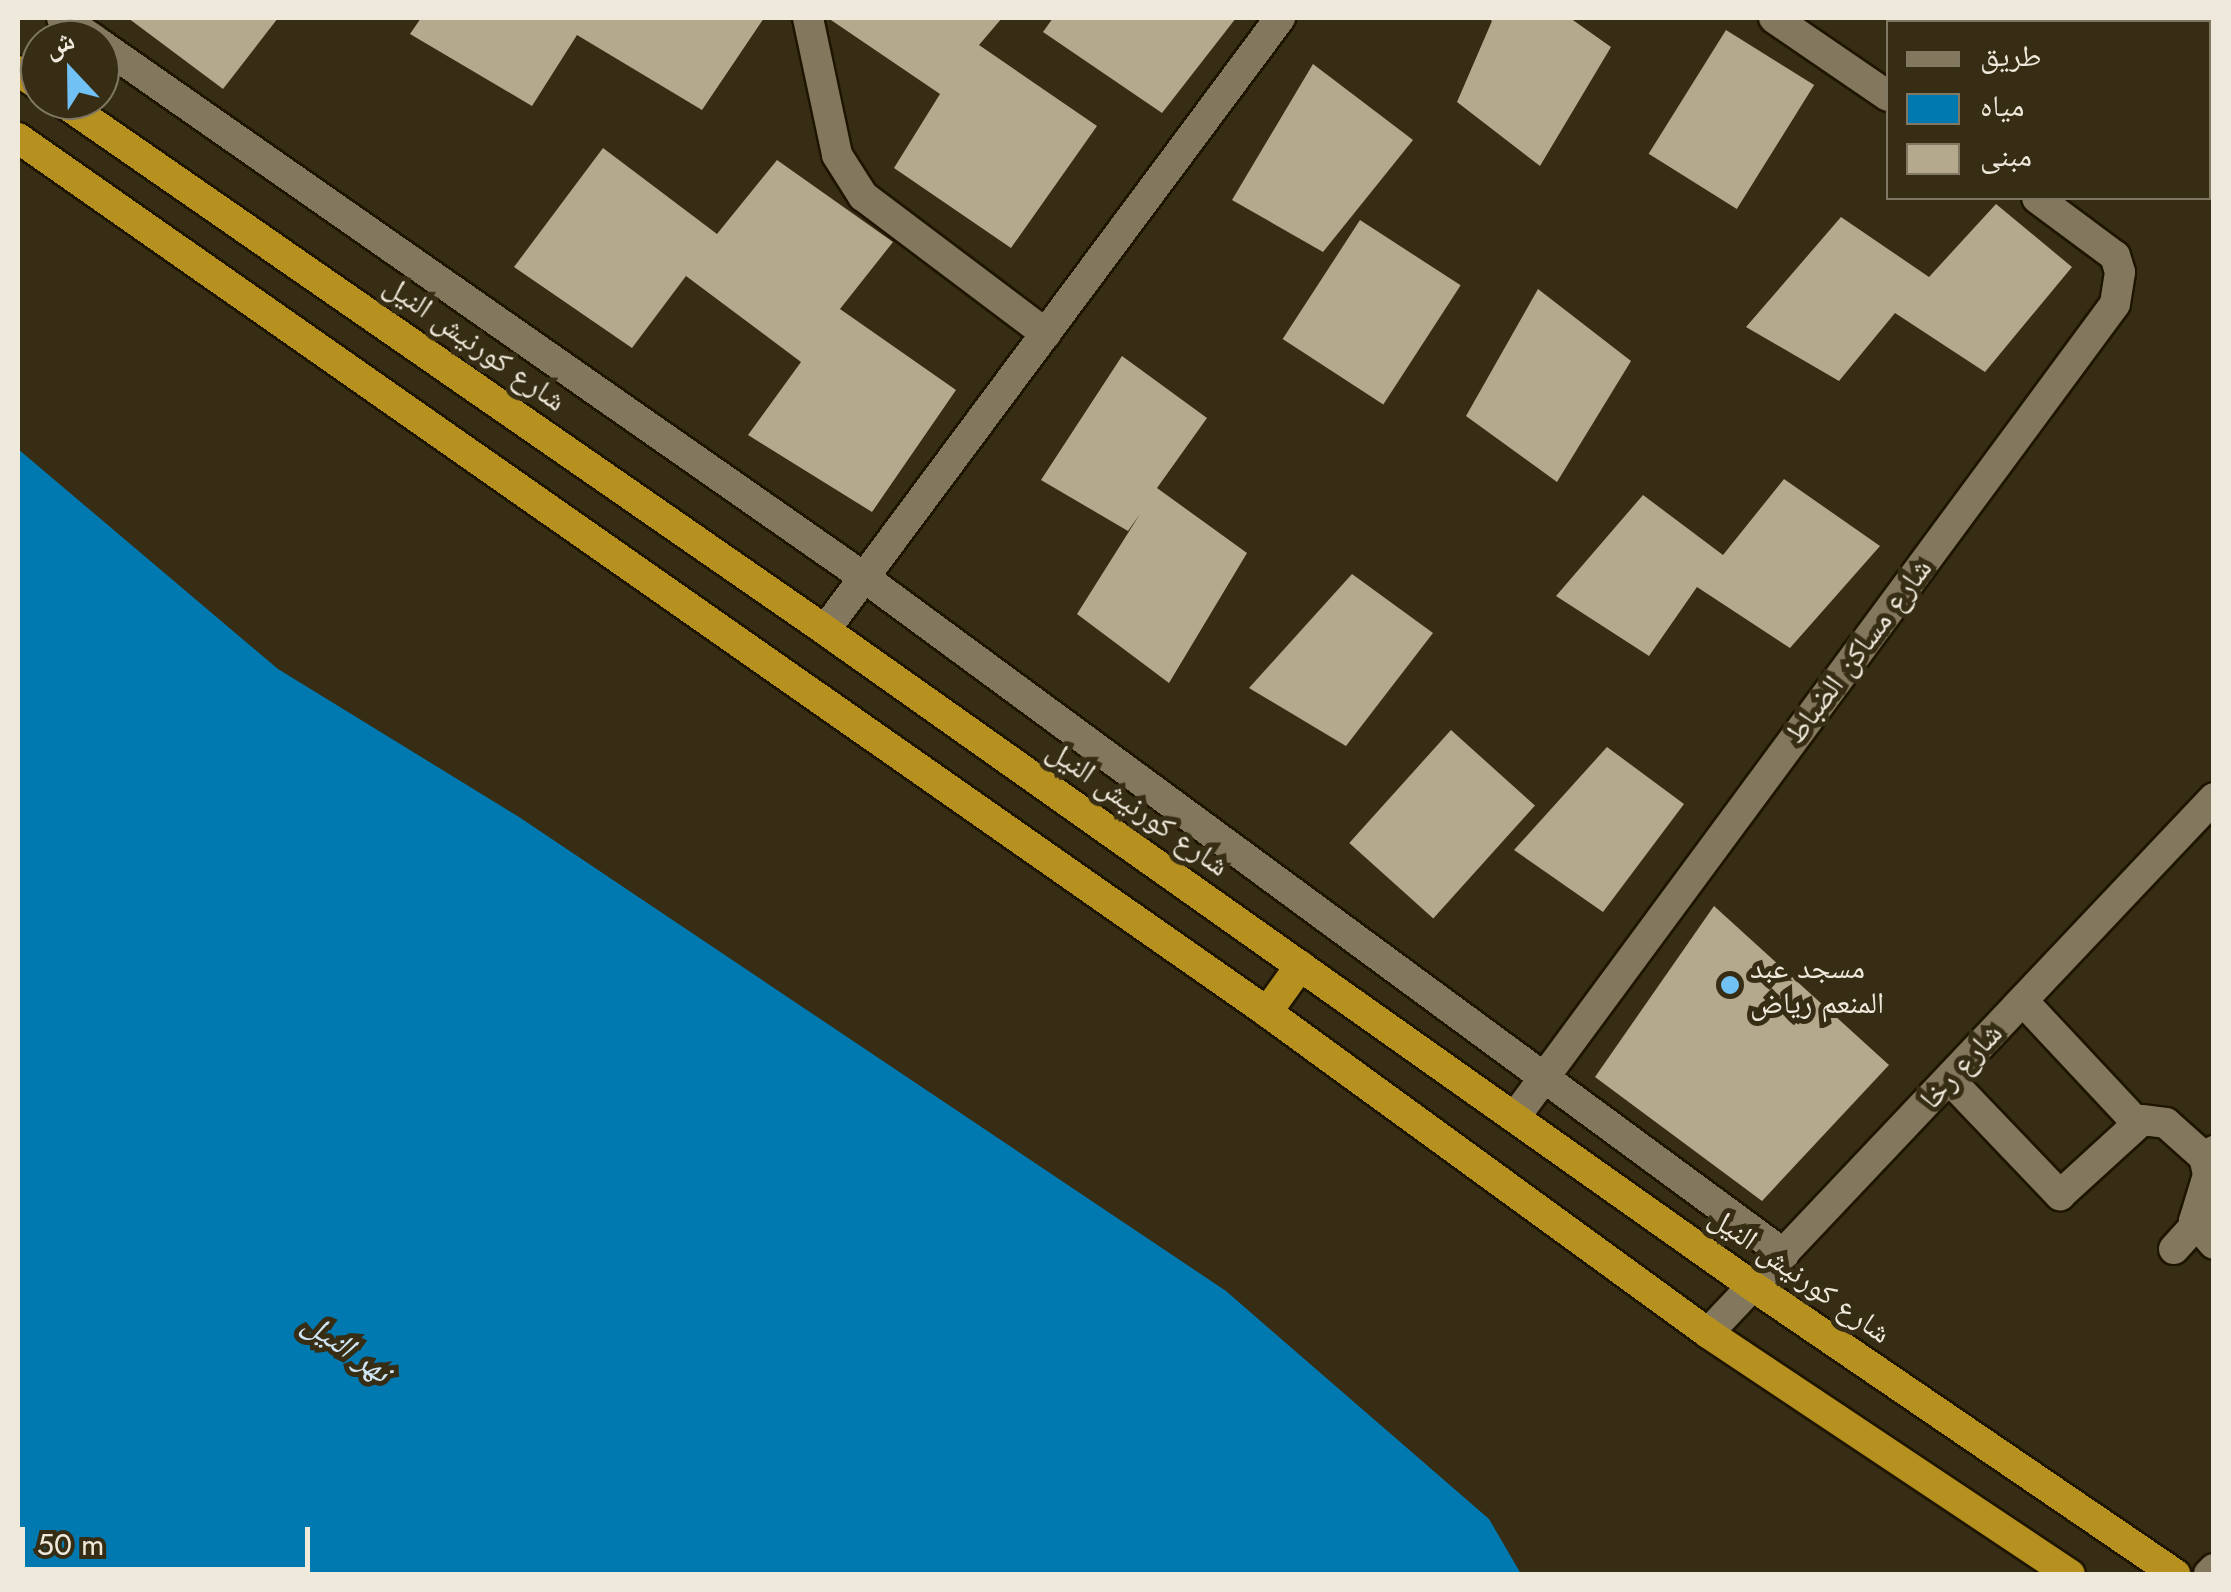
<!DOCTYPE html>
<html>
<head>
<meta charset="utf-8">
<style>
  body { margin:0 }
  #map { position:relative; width:2231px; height:1592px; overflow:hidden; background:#372d15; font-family:Jost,"Noto Naskh Arabic",sans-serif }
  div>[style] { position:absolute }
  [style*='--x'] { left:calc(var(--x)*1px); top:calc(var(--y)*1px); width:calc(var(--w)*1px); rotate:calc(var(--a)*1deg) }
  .water>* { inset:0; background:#0079b1 }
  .building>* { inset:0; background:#b4a98d; transform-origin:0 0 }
  .roads { filter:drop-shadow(2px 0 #1e1501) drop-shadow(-2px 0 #1e1501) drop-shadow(0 2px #1e1501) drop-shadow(0 -2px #1e1501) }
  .street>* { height:30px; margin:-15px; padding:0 15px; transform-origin:15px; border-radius:15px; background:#83785e }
  .highway>* { height:30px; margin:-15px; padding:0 15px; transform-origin:15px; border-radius:15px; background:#b69120 }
  .dots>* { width:28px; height:28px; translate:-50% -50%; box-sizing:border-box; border:5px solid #372d15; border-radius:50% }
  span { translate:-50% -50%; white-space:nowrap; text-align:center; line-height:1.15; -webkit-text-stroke:10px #372d15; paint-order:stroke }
  .street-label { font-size:30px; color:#efe9db }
  .poi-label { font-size:30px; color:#efe9db }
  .left { translate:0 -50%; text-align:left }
  .water-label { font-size:32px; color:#cfe5f4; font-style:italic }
  .frame { position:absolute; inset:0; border:20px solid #efe9db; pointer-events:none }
  .legend { position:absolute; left:1886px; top:20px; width:325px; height:180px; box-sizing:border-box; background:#372d15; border:2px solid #817864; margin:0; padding:12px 18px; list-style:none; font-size:30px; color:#efe9db }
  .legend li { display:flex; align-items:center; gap:20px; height:50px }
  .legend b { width:50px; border:2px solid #817864 }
  .north { position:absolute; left:20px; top:20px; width:100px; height:100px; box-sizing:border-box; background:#372d15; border:2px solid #817864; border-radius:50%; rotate:338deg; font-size:28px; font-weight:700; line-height:40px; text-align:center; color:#efe9db }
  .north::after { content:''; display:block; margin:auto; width:35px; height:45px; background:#72c1f5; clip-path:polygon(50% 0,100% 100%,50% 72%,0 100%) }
  .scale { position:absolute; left:20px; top:1527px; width:290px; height:45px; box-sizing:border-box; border:5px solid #efe9db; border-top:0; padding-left:12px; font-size:30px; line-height:35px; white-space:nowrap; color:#efe9db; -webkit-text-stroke:8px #372d15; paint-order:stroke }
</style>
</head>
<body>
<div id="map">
  <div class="water">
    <div style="clip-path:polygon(18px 449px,278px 669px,519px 817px,1226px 1291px,1489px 1519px,1521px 1574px,18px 1574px)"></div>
  </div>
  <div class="building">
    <div style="clip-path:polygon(128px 18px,278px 18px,223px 89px)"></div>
    <div style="clip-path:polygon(421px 18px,764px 18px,702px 110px,577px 35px,532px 106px,410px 34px)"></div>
    <div style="clip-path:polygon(828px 18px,1002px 18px,979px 45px,1097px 126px,1011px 248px,894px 168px,940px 94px)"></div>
    <div style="clip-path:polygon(1053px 18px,1236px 18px,1162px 113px,1043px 32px)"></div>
    <div style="clip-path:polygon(1488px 18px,1570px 18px,1611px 47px,1540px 166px,1457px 102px,1492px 21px)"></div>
    <div style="clip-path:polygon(2187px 18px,2205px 18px,2214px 24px,2208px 163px,2208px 22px,2183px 22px)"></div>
    <div style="left:1726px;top:30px;width:104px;height:146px;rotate:32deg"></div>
    <div style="clip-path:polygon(1313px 64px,1413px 140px,1323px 252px,1232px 200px)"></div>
    <div style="clip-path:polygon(603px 148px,717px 234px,777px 160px,893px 242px,840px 309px,956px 390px,872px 512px,748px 435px,801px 362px,686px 276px,632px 348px,514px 267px)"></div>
    <div style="clip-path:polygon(1996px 204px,2072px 267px,1985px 372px,1895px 313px,1839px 381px,1746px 327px,1841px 217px,1929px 277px)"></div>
    <div style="left:1360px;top:220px;width:120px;height:142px;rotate:33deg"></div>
    <div style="clip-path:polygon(1538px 289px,1631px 361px,1557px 482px,1466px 416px)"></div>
    <div style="clip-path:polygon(1122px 356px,1207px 418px,1157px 488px,1247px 553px,1169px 683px,1077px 614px,1140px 514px,1128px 531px,1041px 480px)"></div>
    <div style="clip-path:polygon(1784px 479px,1880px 546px,1790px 648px,1697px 587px,1649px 656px,1556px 596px,1643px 495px,1723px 555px)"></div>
    <div style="clip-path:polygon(1352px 574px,1433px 633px,1346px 746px,1249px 688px)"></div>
    <div style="left:1451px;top:730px;width:113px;height:152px;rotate:42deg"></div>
    <div style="clip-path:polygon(1607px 747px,1684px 804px,1603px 912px,1514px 850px)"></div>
    <div style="clip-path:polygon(1714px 906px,1889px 1065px,1762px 1201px,1595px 1077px)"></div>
  </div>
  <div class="roads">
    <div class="street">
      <div style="--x:62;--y:18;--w:40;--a:34"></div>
      <div style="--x:808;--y:18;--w:140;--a:78"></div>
      <div style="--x:837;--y:155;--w:49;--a:57.6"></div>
      <div style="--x:863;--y:196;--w:229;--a:37"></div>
      <div style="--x:1774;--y:18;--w:138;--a:34.4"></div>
      <div style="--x:100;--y:44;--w:933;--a:34.92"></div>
      <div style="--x:865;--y:578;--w:1141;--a:36.34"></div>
      <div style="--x:825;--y:630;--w:763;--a:-53.37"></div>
      <div style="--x:2023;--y:1001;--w:167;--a:46.9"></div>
      <div style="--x:1949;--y:1079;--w:161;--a:46.3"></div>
      <div style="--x:2060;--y:1195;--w:111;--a:-42.4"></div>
      <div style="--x:2142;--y:1120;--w:24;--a:7"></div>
      <div style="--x:2166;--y:1123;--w:51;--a:41.8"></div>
      <div style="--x:2204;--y:1157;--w:12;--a:-31"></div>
      <div style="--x:1515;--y:1117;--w:1010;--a:-53.57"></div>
      <div style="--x:2115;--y:304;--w:32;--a:-81"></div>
      <div style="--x:2120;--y:272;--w:17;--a:-107"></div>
      <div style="--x:2115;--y:256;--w:97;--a:-143.4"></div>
      <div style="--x:2204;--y:1157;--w:18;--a:77"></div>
      <div style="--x:2208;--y:1175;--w:48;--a:106.9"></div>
      <div style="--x:2194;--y:1221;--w:30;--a:49"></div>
      <div style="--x:2174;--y:1249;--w:31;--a:-48"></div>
      <div style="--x:1708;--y:1333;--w:736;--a:-46.6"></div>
      <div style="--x:2209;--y:1574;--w:7;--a:-45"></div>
    </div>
    <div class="highway">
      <div style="--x:18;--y:71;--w:27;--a:34"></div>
      <div style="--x:60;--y:100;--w:931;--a:34.71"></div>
      <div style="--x:825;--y:630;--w:1138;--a:35.27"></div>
      <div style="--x:1754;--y:1287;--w:510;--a:34.28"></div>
      <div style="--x:18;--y:138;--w:1524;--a:34.98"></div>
      <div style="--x:1267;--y:1012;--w:545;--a:36.05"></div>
      <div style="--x:1708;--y:1333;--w:435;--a:33.7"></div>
      <div style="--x:1267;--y:1012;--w:57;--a:-54.3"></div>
    </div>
  </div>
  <div class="dots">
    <div style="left:1730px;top:985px;background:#72c1f5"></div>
  </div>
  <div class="street-label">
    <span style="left:475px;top:343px;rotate:35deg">شارع كورنيش النيل</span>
    <span style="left:1858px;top:651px;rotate:-53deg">شارع مساكن الضباط</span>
    <span style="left:1138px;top:808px;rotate:35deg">شارع كورنيش النيل</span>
    <span style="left:1961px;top:1066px;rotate:-47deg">شارع رخا</span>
    <span style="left:1800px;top:1275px;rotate:35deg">شارع كورنيش النيل</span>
  </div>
  <div class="poi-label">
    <span class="left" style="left:1750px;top:985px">مسجد عبد<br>المنعم رياض</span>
  </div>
  <div class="water-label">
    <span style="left:347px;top:1347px;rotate:35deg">نهر النيل</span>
  </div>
  <div class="frame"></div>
  <ul class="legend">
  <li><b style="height:12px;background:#83785e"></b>طريق</li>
  <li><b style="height:28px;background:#0079b1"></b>مياه</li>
  <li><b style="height:28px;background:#b4a98d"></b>مبنى</li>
  </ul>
  <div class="north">ش</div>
  <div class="scale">50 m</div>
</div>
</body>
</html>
